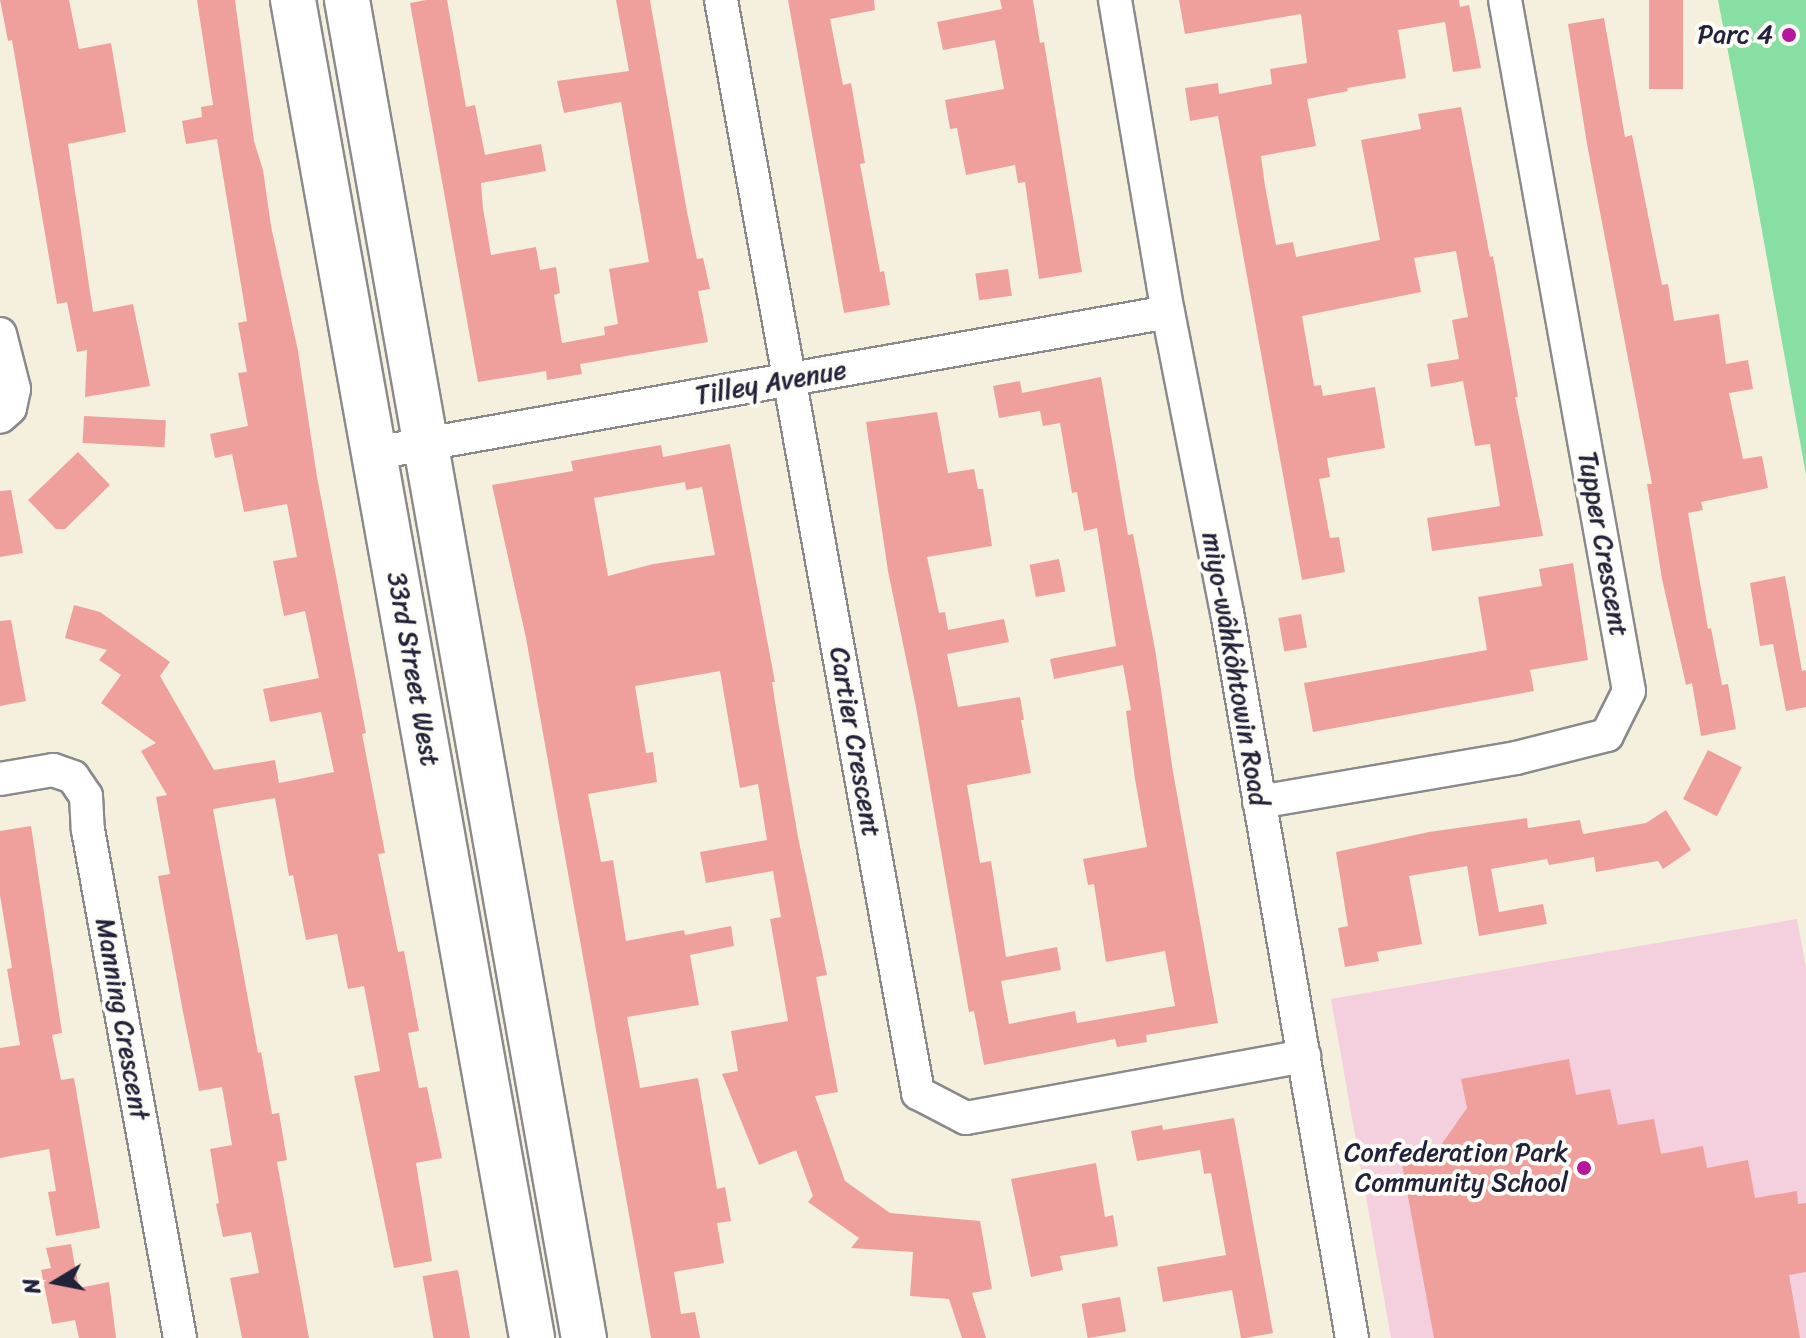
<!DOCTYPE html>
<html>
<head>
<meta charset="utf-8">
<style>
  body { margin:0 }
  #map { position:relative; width:1806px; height:1338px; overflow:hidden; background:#f4f0dd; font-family:Sriracha,sans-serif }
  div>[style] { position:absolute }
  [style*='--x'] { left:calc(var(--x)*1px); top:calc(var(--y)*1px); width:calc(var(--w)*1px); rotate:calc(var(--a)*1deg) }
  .built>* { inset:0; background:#f4cfde }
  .green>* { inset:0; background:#87dfa3 }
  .building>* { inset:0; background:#efa09d; transform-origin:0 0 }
  .roads { filter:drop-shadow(2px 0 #8b898c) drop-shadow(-2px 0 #8b898c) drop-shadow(0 2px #8b898c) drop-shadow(0 -2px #8b898c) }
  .street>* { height:32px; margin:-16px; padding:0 16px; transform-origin:16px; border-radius:16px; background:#fff }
  .secondary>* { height:44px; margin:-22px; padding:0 22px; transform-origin:22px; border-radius:22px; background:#fff }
  .dots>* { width:22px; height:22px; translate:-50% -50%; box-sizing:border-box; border:4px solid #fdfcf7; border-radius:50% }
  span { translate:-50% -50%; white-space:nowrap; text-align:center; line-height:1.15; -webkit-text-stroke:8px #fdfcf7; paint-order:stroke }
  .poi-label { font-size:26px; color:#22223b }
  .right { translate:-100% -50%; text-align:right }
  .street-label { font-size:26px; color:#22223b }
  .north { position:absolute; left:16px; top:1242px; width:80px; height:80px; -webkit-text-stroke:6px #fdfcf7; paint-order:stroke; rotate:260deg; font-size:22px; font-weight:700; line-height:32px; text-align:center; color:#22223b }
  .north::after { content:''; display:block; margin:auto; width:28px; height:36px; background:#22223b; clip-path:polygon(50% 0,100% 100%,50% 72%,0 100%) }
</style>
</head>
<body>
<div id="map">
  <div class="built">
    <div style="clip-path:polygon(1797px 919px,1806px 968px,1806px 1338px,1391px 1338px,1331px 999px)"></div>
  </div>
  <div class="green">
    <div style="clip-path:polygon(1718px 0,1806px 0,1806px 475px,1753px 181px)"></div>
  </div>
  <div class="building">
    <div style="clip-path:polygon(0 0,69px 0,79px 49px,111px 43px,126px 132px,68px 144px,93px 312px,133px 304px,150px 386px,85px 397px,87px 350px,77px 352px,67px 302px,57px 304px,12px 40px,8px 41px)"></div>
    <div style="clip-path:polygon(197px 0,235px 0,254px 141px,263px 170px,271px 226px,298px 351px,317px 477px,366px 733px,362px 734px,385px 853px,378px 854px,398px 952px,404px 951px,419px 1031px,408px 1033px,419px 1088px,427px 1087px,442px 1158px,416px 1163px,432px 1261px,394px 1268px,354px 1076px,380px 1071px,364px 986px,348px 989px,337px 934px,306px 940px,293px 875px,289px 876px,275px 798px,213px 809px,258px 1053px,261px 1052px,272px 1114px,279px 1113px,287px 1160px,277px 1162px,309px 1338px,242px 1338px,230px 1278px,259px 1273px,251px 1232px,223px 1237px,216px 1204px,219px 1203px,210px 1149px,232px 1145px,222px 1087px,199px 1091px,183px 1012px,158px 876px,170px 874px,156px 797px,167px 795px,141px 751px,156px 743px,101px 703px,121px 675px,99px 660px,107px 650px,65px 638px,74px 605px,100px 612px,170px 662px,160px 676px,214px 770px,275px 760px,279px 783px,334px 772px,321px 712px,270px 722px,263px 689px,319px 678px,305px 611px,284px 616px,273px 561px,297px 557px,287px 504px,244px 512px,232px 454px,215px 458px,210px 434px,248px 426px,238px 373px,247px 372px,238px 323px,247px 321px,217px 139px,186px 144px,182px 121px,202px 117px,201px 107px,213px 105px)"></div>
    <div style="clip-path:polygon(426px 0,447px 0,466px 107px,475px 105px,485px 155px,541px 144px,546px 171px,481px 183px,483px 208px,491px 255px,536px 247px,540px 270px,556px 267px,560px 293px,554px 295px,562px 343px,605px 335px,604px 327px,618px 324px,609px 269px,649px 262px,621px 102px,564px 113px,557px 81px,629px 71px,616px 0,650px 0,687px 212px,697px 259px,703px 258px,710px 289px,698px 291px,708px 342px,580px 364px,582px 374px,547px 380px,546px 371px,478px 382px,410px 3px)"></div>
    <div style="clip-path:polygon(788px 0,874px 0,875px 10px,830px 19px,843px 85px,851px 83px,865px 163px,860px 164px,880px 272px,884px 271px,890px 305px,844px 313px)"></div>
    <div style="clip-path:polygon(1000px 0,1033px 0,1040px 43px,1044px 42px,1082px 272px,1039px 279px,1025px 182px,1018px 183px,1015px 165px,966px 175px,957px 128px,950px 129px,945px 100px,1004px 89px,995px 40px,943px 50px,937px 22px,1002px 9px)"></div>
    <div style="clip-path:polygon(1179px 0,1459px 0,1460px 7px,1469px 5px,1481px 68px,1453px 72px,1445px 22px,1398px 30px,1406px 78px,1347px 88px,1348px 91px,1307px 99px,1316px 146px,1261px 156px,1265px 186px,1276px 245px,1293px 242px,1296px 257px,1380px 240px,1361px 140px,1421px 129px,1418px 114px,1461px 107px,1490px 257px,1493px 256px,1518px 397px,1515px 397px,1543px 536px,1432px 551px,1427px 518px,1500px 506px,1490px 444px,1475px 446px,1463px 381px,1431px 387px,1427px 364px,1459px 359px,1452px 320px,1468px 317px,1456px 251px,1414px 258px,1421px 292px,1302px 316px,1314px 386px,1321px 385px,1323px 396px,1375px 387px,1385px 448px,1327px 458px,1330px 477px,1319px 479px,1330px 538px,1339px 537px,1345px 572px,1302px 580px,1218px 116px,1190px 121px,1185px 88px,1218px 83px,1219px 94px,1272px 84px,1270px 69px,1307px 63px,1301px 14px,1185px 34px)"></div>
    <div style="left:1649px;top:0;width:34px;height:89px"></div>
    <div style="clip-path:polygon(1604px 18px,1625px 137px,1632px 135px,1662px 285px,1668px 284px,1674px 321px,1719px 314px,1726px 364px,1748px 360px,1753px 389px,1729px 393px,1743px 459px,1762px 456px,1768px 488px,1701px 502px,1703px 510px,1688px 513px,1708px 629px,1711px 628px,1722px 685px,1728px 684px,1736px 729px,1701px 736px,1692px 683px,1686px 685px,1662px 579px,1647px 484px,1652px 484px,1587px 144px,1568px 24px)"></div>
    <div style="left:1008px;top:269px;width:27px;height:33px;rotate:82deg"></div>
    <div style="clip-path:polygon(1101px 377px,1128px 535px,1133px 534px,1155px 649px,1173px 772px,1218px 1023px,1146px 1035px,1147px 1042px,1117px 1047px,1115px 1039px,984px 1065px,974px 1011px,969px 1012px,916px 707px,888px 571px,866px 422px,937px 412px,948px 473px,974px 469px,978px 489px,983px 489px,992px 546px,927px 557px,939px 613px,945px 612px,948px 630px,1004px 619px,1009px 642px,947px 654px,958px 707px,1020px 697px,1024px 720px,1021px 720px,1031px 773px,967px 785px,980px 863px,991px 861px,1006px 957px,1057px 947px,1061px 970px,1001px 981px,1009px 1024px,1075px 1011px,1077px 1023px,1175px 1006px,1165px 951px,1106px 962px,1094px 884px,1088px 885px,1083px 859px,1147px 847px,1135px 779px,1126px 711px,1131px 710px,1123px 665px,1054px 679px,1050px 659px,1116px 646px,1097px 528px,1084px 531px,1077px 492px,1072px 493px,1060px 423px,1043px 426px,1040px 411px,999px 418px,993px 386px,1020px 381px,1022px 393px)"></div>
    <div style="left:84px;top:416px;width:82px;height:27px;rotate:3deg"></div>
    <div style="clip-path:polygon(evenodd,730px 444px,775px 682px,772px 682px,778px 721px,798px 837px,827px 975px,816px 977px,838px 1092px,815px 1096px,845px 1181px,890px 1213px,980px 1221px,992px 1289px,972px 1293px,986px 1338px,962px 1338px,949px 1299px,910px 1296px,913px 1252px,851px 1248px,859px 1238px,808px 1202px,813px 1196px,796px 1150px,759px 1165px,722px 1074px,738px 1071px,731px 1031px,788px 1021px,770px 919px,781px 917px,773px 871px,706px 883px,700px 852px,767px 840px,758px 784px,740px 788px,720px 671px,635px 686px,646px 753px,653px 752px,657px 782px,588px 794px,601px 862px,613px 860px,626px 941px,684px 930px,685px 935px,731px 926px,734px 946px,690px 955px,699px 1005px,627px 1017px,640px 1088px,698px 1078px,717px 1189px,725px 1187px,731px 1221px,717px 1223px,724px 1263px,674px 1272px,681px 1314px,695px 1312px,700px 1338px,651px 1338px,526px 638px,492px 485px,573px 471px,571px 461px,610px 454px,661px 445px,663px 457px,730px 444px,685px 482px,686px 490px,702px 487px,715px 555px,653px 564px,608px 576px,594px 498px,685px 482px)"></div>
    <div style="clip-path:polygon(78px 452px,110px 485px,65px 529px,56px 529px,28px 500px)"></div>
    <div style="clip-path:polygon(11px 490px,23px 553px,0 557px,0 491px)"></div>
    <div style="left:1059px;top:559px;width:33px;height:30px;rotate:79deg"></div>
    <div style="clip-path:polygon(1573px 563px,1588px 660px,1530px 670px,1534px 691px,1313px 732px,1304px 683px,1487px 650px,1478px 597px,1542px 586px,1539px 569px)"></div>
    <div style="clip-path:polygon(1785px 576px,1802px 671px,1806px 670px,1806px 707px,1786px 711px,1773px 644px,1760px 646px,1750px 583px)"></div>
    <div style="left:1301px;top:614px;width:34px;height:23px;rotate:80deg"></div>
    <div style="clip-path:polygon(11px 620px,26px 701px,0 706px,0 621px)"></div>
    <div style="left:1708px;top:750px;width:38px;height:55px;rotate:27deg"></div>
    <div style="clip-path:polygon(1666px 810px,1691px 850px,1663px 869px,1658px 861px,1596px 872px,1594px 857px,1549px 865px,1547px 859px,1491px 869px,1499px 912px,1543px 904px,1547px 924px,1479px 936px,1467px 866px,1409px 876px,1422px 944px,1377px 952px,1379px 961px,1345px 967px,1338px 928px,1348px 926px,1336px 852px,1429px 832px,1527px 818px,1528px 828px,1580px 820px,1583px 834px,1646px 823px)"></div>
    <div style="clip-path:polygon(31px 826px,62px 1033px,52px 1035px,61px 1080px,74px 1078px,100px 1228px,56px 1236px,48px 1192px,56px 1191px,49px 1149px,0 1158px,0 1048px,20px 1045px,7px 969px,12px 968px,0 895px,0 831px)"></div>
    <div style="clip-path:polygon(1569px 1059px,1576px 1095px,1610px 1089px,1618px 1125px,1654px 1119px,1661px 1154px,1703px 1146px,1707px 1168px,1748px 1160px,1755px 1198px,1797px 1191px,1798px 1204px,1806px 1203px,1806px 1272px,1789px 1275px,1800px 1338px,1434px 1338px,1402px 1164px,1432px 1158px,1467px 1108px,1461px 1079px)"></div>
    <div style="clip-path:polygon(1234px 1118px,1273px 1333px,1245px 1338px,1241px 1338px,1232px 1290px,1163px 1302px,1157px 1267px,1226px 1255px,1211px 1173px,1204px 1174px,1200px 1150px,1137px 1161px,1131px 1131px,1162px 1125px,1163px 1130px)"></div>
    <div style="clip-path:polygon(1096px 1163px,1105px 1217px,1113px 1215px,1118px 1246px,1060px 1256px,1063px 1270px,1031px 1277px,1011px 1179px)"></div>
    <div style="clip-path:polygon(71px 1244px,79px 1288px,109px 1282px,116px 1338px,79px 1338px,75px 1320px,52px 1324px,41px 1270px,51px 1268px,46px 1248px)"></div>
    <div style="left:458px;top:1270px;width:69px;height:36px;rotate:80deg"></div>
    <div style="left:1120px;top:1297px;width:35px;height:39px;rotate:80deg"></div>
  </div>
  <div class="roads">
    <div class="street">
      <div style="--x:721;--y:0;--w:1111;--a:79.78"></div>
      <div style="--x:918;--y:1093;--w:54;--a:27.5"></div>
      <div style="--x:966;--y:1118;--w:344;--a:-10.4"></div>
      <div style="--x:1115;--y:0;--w:316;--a:80.4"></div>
      <div style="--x:1168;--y:312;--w:306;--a:78.9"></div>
      <div style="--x:1227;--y:612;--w:737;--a:80.23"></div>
      <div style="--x:0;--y:334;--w:57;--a:75.7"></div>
      <div style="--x:14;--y:389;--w:19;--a:102"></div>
      <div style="--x:10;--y:408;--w:13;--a:138"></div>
      <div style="--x:375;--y:453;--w:805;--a:-10.08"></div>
      <div style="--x:0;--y:779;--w:54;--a:-9.6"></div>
      <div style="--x:53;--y:770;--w:21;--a:19"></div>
      <div style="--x:73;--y:777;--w:23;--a:56"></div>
      <div style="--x:86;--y:796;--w:34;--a:87"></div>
      <div style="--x:88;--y:830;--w:516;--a:79.73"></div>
      <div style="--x:1259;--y:802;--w:261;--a:-9.7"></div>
      <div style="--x:1516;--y:758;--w:94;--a:-14.2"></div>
      <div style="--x:1607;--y:735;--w:49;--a:-63.4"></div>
      <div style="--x:1629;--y:691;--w:702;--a:-100.17"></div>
    </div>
    <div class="secondary">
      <div style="--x:293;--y:0;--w:1359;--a:79.87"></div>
      <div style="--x:347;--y:0;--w:1359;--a:79.96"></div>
    </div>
  </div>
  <div class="dots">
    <div style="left:1789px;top:35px;background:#b5179e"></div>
    <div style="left:1584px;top:1168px;background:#b5179e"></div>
  </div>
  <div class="poi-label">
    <span class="right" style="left:1773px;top:35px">Parc 4</span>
    <span class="right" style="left:1568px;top:1168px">Confederation Park<br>Community School</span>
  </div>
  <div class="street-label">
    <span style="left:771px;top:383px;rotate:-10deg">Tilley Avenue</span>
    <span style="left:1603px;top:544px;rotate:80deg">Tupper Crescent</span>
    <span style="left:413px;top:669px;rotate:80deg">33rd Street West</span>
    <span style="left:1235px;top:669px;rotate:80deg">miyo-wâhkôhtowin Road</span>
    <span style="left:855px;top:742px;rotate:80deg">Cartier Crescent</span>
    <span style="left:122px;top:1019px;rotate:80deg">Manning Crescent</span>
  </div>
  <div class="north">N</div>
</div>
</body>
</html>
